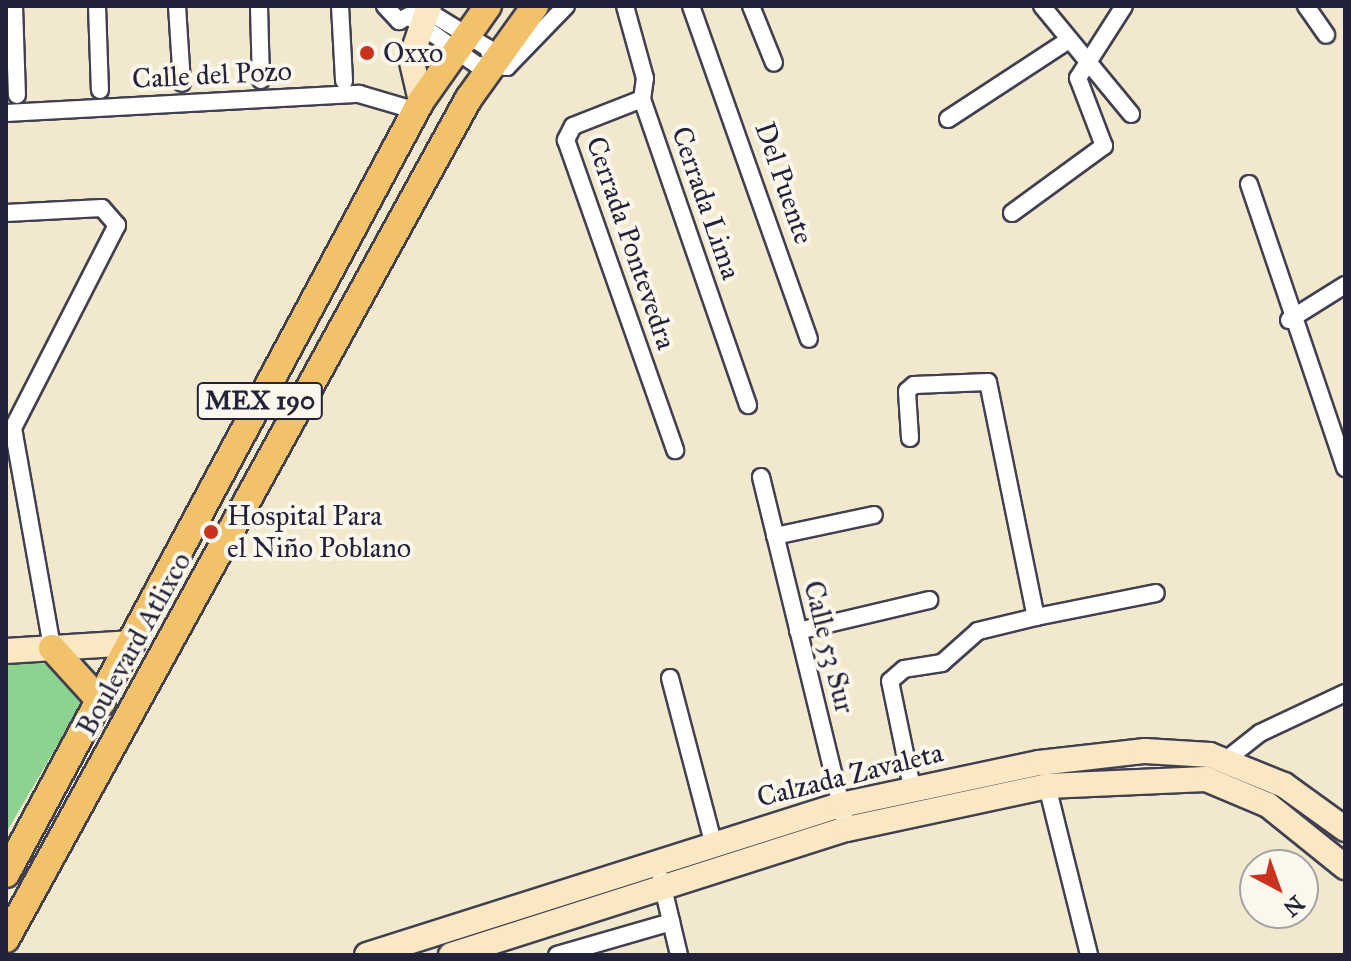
<!DOCTYPE html>
<html>
<head>
<meta charset="utf-8">
<style>
  body { margin:0 }
  #map { position:relative; width:1351px; height:961px; overflow:hidden; background:#f2e8ce; font-family:"IM FELL Great Primer",serif }
  div>[style] { position:absolute }
  [style*='--x'] { left:calc(var(--x)*1px); top:calc(var(--y)*1px); width:calc(var(--w)*1px); rotate:calc(var(--a)*1deg) }
  .green>* { inset:0; background:#8cd38f }
  .roads { filter:drop-shadow(2px 0 #414051) drop-shadow(-2px 0 #414051) drop-shadow(0 2px #414051) drop-shadow(0 -2px #414051) }
  .street>* { height:16px; margin:-8px; padding:0 8px; transform-origin:8px; border-radius:8px; background:#fff }
  .secondary>* { height:24px; margin:-12px; padding:0 12px; transform-origin:12px; border-radius:12px; background:#fae7c3 }
  .primary>* { height:26px; margin:-13px; padding:0 13px; transform-origin:13px; border-radius:13px; background:#f2c26a }
  .dots>* { width:22px; height:22px; translate:-50% -50%; box-sizing:border-box; border:4px solid #fbf7ec; border-radius:50% }
  span { translate:-50% -50%; white-space:nowrap; text-align:center; line-height:1.15; -webkit-text-stroke:8px #fbf7ec; paint-order:stroke }
  .shield-label span { padding:2px 6px; background:#fbf7ec; border:2px solid; border-radius:6px; -webkit-text-stroke-width:0 }
  .shield-label { font-size:26px; color:#22223b; font-weight:700 }
  .poi-label { font-size:28px; color:#22223b }
  .left { translate:0 -50%; text-align:left }
  .street-label { font-size:28px; color:#22223b }
  .frame { position:absolute; inset:0; border:8px solid #22223b; pointer-events:none }
  .north { position:absolute; left:1239px; top:849px; width:80px; height:80px; box-sizing:border-box; background:#fbf7ec; border:2px solid #a4a2a5; border-radius:50%; rotate:139deg; font-size:22px; font-weight:700; line-height:32px; text-align:center; color:#22223b }
  .north::after { content:''; display:block; margin:auto; width:28px; height:36px; background:#c8321e; clip-path:polygon(50% 0,100% 100%,50% 72%,0 100%) }
</style>
</head>
<body>
<div id="map">
  <div class="green">
    <div style="clip-path:polygon(31px 658px,65px 673px,85px 698px,6px 833px,6px 659px)"></div>
  </div>
  <div class="roads">
    <div class="street">
      <div style="--x:14;--y:6;--w:89;--a:88.1"></div>
      <div style="--x:97;--y:6;--w:84;--a:88"></div>
      <div style="--x:177;--y:6;--w:77;--a:86.3"></div>
      <div style="--x:259;--y:6;--w:74;--a:88.5"></div>
      <div style="--x:340;--y:6;--w:75;--a:86.9"></div>
      <div style="--x:385;--y:6;--w:21;--a:47"></div>
      <div style="--x:399;--y:21;--w:19;--a:-28"></div>
      <div style="--x:625;--y:6;--w:75;--a:74.5"></div>
      <div style="--x:645;--y:78;--w:21;--a:98"></div>
      <div style="--x:642;--y:99;--w:324;--a:70.9"></div>
      <div style="--x:691;--y:6;--w:353;--a:70.5"></div>
      <div style="--x:751;--y:6;--w:61;--a:68"></div>
      <div style="--x:1042;--y:6;--w:140;--a:50.5"></div>
      <div style="--x:1306;--y:6;--w:35;--a:55"></div>
      <div style="--x:421;--y:7;--w:79;--a:31.5"></div>
      <div style="--x:488;--y:48;--w:16;--a:72"></div>
      <div style="--x:411;--y:18;--w:81;--a:35.5"></div>
      <div style="--x:477;--y:65;--w:30;--a:4"></div>
      <div style="--x:507;--y:67;--w:85;--a:-46"></div>
      <div style="--x:642;--y:99;--w:74;--a:158.6"></div>
      <div style="--x:573;--y:126;--w:16;--a:117"></div>
      <div style="--x:566;--y:140;--w:329;--a:70.6"></div>
      <div style="--x:6;--y:113;--w:354;--a:-3.1"></div>
      <div style="--x:359;--y:94;--w:60;--a:16.3"></div>
      <div style="--x:948;--y:119;--w:142;--a:-33.2"></div>
      <div style="--x:1249;--y:184;--w:300;--a:71.3"></div>
      <div style="--x:6;--y:213;--w:96;--a:-3"></div>
      <div style="--x:102;--y:208;--w:23;--a:49"></div>
      <div style="--x:117;--y:225;--w:228;--a:117.1"></div>
      <div style="--x:13;--y:428;--w:223;--a:79.9"></div>
      <div style="--x:1012;--y:213;--w:114;--a:-36.1"></div>
      <div style="--x:1104;--y:146;--w:73;--a:-110.9"></div>
      <div style="--x:1078;--y:78;--w:85;--a:-57.4"></div>
      <div style="--x:1289;--y:320;--w:66;--a:-32"></div>
      <div style="--x:910;--y:438;--w:47;--a:-93.7"></div>
      <div style="--x:907;--y:391;--w:9;--a:-41"></div>
      <div style="--x:914;--y:385;--w:74;--a:-2.3"></div>
      <div style="--x:988;--y:382;--w:240;--a:78.5"></div>
      <div style="--x:1036;--y:617;--w:60;--a:166.4"></div>
      <div style="--x:978;--y:631;--w:48;--a:138.4"></div>
      <div style="--x:942;--y:663;--w:38;--a:171"></div>
      <div style="--x:904;--y:669;--w:18;--a:139"></div>
      <div style="--x:890;--y:681;--w:108;--a:78.3"></div>
      <div style="--x:761;--y:477;--w:362;--a:76.3"></div>
      <div style="--x:775;--y:536;--w:101;--a:-12"></div>
      <div style="--x:1036;--y:617;--w:122;--a:-11.3"></div>
      <div style="--x:798;--y:631;--w:135;--a:-13.3"></div>
      <div style="--x:670;--y:678;--w:170;--a:75.3"></div>
      <div style="--x:1227;--y:759;--w:42;--a:-38.2"></div>
      <div style="--x:1260;--y:733;--w:94;--a:-25.2"></div>
      <div style="--x:1047;--y:786;--w:174;--a:76"></div>
      <div style="--x:661;--y:879;--w:78;--a:76.7"></div>
      <div style="--x:557;--y:955;--w:119;--a:-16.1"></div>
    </div>
    <div class="secondary">
      <div style="--x:421;--y:101;--w:44;--a:-103.1"></div>
      <div style="--x:411;--y:58;--w:55;--a:-70.9"></div>
      <div style="--x:6;--y:651;--w:127;--a:-3.6"></div>
      <div style="--x:367;--y:955;--w:497;--a:-17.6"></div>
      <div style="--x:841;--y:805;--w:202;--a:-12"></div>
      <div style="--x:1039;--y:763;--w:107;--a:-6.5"></div>
      <div style="--x:1145;--y:751;--w:65;--a:3.5"></div>
      <div style="--x:1210;--y:755;--w:80;--a:22.1"></div>
      <div style="--x:1284;--y:785;--w:75;--a:35.8"></div>
      <div style="--x:451;--y:955;--w:416;--a:-17.7"></div>
      <div style="--x:847;--y:829;--w:205;--a:-12.1"></div>
      <div style="--x:1047;--y:786;--w:159;--a:-2.5"></div>
      <div style="--x:1206;--y:779;--w:67;--a:22.8"></div>
      <div style="--x:1268;--y:805;--w:99;--a:38.8"></div>
    </div>
    <div class="primary">
      <div style="--x:52;--y:648;--w:74;--a:47.7"></div>
      <div style="--x:6;--y:874;--w:877;--a:-61.77"></div>
      <div style="--x:421;--y:101;--w:116;--a:-54.8"></div>
      <div style="--x:6;--y:939;--w:960;--a:-61.17"></div>
      <div style="--x:469;--y:98;--w:113;--a:-54.3"></div>
    </div>
  </div>
  <div class="dots">
    <div style="left:367px;top:53px;background:#c8321e"></div>
    <div style="left:211px;top:532px;background:#c8321e"></div>
  </div>
  <div class="shield-label">
    <span style="left:260px;top:401px">MEX 190</span>
  </div>
  <div class="poi-label">
    <span class="left" style="left:383px;top:53px">Oxxo</span>
    <span class="left" style="left:227px;top:532px">Hospital Para<br>el Niño Poblano</span>
  </div>
  <div class="street-label">
    <span style="left:212px;top:75px;rotate:-3deg">Calle del Pozo</span>
    <span style="left:784px;top:183px;rotate:71deg">Del Puente</span>
    <span style="left:706px;top:203px;rotate:71deg">Cerrada Lima</span>
    <span style="left:631px;top:243px;rotate:71deg">Cerrada Pontevedra</span>
    <span style="left:134px;top:644px;rotate:-61deg">Boulevard Atlixco</span>
    <span style="left:829px;top:647px;rotate:76deg">Calle 53 Sur</span>
    <span style="left:850px;top:775px;rotate:-14deg">Calzada Zavaleta</span>
  </div>
  <div class="frame"></div>
  <div class="north">N</div>
</div>
</body>
</html>
